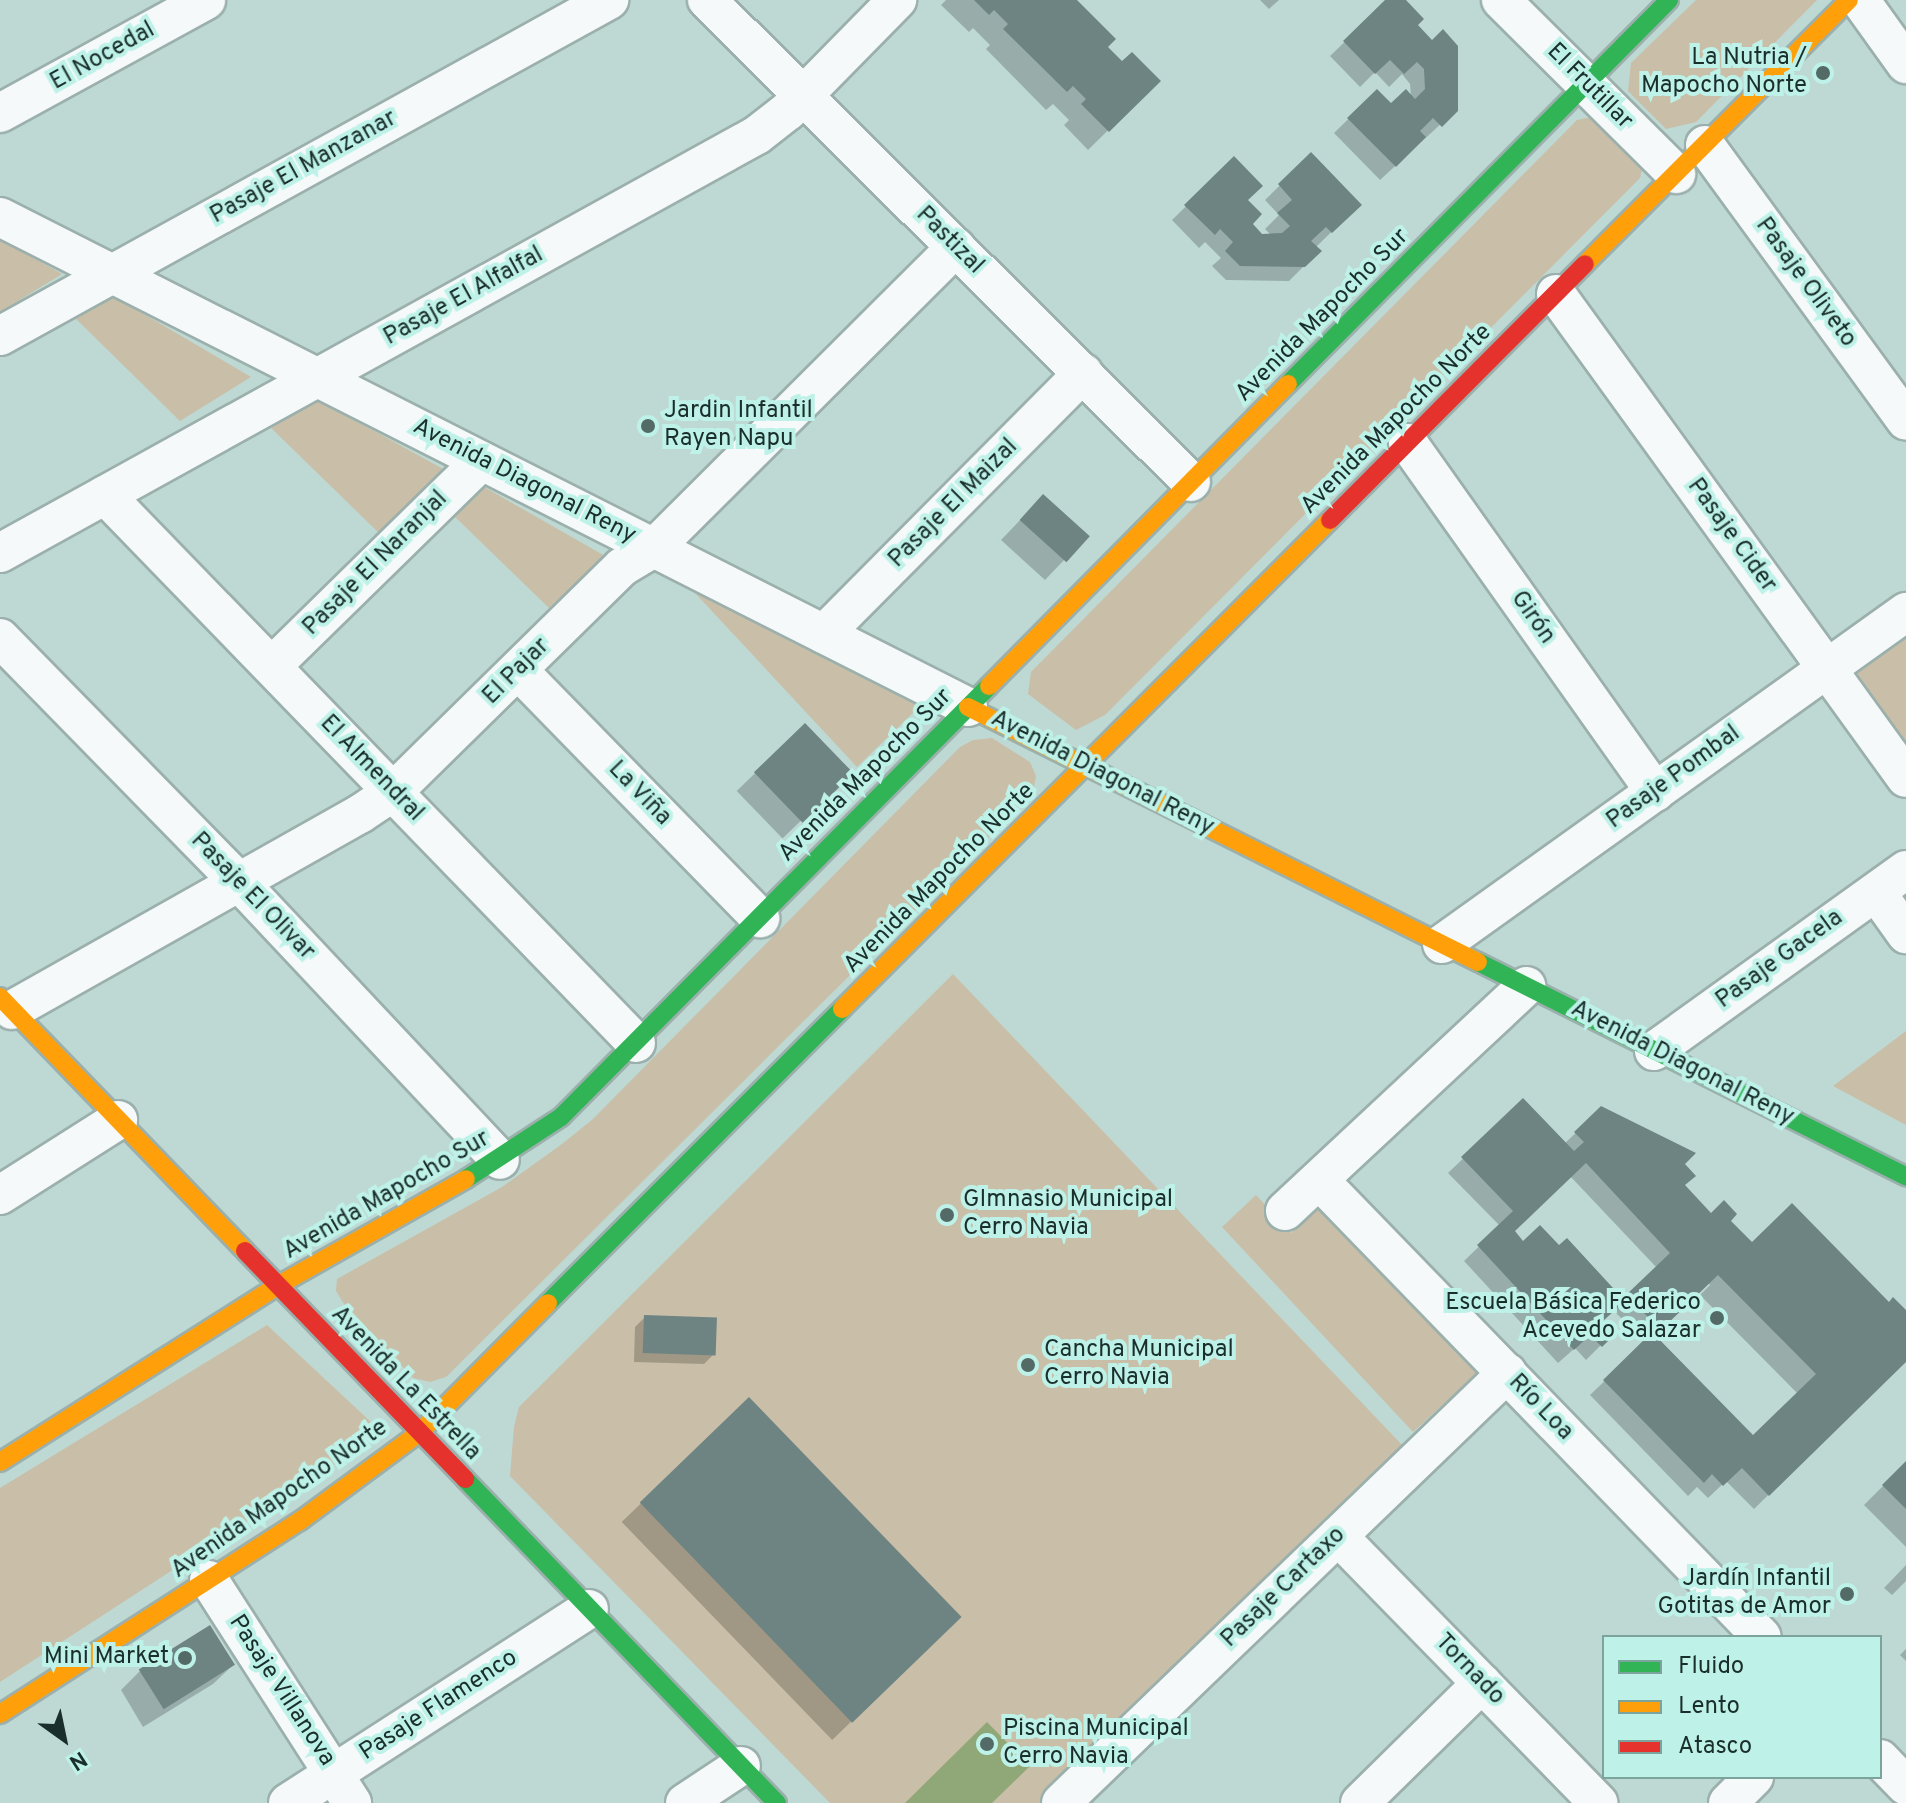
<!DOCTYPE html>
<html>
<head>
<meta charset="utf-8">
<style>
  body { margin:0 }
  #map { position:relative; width:1906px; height:1803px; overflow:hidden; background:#bed9d4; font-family:Overpass,sans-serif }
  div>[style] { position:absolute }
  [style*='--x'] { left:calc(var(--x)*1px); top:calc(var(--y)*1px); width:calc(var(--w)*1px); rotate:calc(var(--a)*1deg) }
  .green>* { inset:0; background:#c9bea7 }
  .water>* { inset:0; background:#90a778 }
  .shadow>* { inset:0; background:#0003; transform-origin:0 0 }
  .building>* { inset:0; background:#6e8483; transform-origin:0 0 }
  .roads { filter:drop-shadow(2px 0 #9bb0ac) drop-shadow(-2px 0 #9bb0ac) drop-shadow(0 2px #9bb0ac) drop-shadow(0 -2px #9bb0ac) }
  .street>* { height:38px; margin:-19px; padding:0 19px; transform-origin:19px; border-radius:19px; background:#f5f9f9 }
  .fast>* { height:18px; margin:-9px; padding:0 9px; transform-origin:9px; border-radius:9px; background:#30b455 }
  .slow>* { height:18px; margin:-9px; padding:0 9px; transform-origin:9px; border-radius:9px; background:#ff9f0a }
  .jam>* { height:18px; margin:-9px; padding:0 9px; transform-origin:9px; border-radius:9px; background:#e5322d }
  .dots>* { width:22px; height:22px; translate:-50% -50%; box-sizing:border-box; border:4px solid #bef2e9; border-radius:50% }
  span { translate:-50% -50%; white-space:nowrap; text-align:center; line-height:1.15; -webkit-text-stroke:8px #bef2e9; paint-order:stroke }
  .street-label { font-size:24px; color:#1a2e2b }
  .poi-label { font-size:24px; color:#1a2e2b }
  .right { translate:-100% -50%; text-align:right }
  .left { translate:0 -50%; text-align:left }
  .legend { position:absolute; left:1602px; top:1635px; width:280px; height:144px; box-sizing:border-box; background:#bef2e9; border:2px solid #7ca49d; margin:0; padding:10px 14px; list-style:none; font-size:24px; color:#1a2e2b }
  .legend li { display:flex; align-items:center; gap:16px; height:40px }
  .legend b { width:40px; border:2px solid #7ca49d }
  .north { position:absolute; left:24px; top:1699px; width:80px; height:80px; -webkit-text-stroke:6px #bef2e9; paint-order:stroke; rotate:147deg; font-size:22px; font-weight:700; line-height:32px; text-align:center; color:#1a2e2b }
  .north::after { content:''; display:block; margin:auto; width:28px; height:36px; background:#1a2e2b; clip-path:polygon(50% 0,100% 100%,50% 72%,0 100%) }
</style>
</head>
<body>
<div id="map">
  <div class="green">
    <div style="clip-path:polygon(1696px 0,1817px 0,1696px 122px,1666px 129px,1628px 91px,1631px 63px)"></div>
    <div style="clip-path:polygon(1601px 115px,1645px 157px,1640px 178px,1105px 715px,1076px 730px,1028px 694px,1031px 672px,1577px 120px)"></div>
    <div style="clip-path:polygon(0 239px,62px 274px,0 312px)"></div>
    <div style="clip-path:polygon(110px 294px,251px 377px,180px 421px,70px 313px)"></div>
    <div style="clip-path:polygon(316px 399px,445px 470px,381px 535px,266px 423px)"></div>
    <div style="clip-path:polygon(477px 483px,605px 556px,549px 608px,449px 511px)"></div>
    <div style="clip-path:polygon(682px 579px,915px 697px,916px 710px,857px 767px)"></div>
    <div style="clip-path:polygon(1906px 630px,1906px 763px,1844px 673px)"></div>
    <div style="clip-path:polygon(992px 738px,1030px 762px,1036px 776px,1033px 793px,446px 1377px,430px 1382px,413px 1378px,344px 1304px,336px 1291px,337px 1279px,502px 1187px,562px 1144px,593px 1119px,960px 747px,973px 740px)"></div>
    <div style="clip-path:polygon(953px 974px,1406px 1449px,1040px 1803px,830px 1803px,510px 1476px,514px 1427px,519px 1407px)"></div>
    <div style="clip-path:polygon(1906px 1031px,1906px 1125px,1833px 1086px)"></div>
    <div style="clip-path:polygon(1256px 1195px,1291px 1233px,1329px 1199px,1485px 1366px,1413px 1432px,1222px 1227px)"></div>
    <div style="clip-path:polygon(267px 1325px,372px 1423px,359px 1449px,0 1682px,0 1488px)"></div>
  </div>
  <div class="water">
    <div style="clip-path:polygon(987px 1722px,1030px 1766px,992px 1803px,905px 1803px)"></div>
  </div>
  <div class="shadow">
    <div style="clip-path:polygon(946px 0,1074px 0,1105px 47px,1122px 64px,1158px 81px,1088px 150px,1064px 125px,1069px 120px,1053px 104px,1046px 110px,986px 49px,990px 45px,973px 28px,969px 32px,941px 5px)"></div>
    <div style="clip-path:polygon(1260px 0,1279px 0,1269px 9px)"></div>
    <div style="clip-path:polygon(1388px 0,1403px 0,1456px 110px,1380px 180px,1334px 133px,1377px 91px,1391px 106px,1411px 98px,1410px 84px,1402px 74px,1389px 87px,1375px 72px,1360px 87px,1330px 56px)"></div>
    <div style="clip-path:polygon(1311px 155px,1359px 205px,1315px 248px,1319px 251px,1289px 281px,1226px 280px,1212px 266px,1221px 258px,1205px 242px,1199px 248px,1172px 220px,1234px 159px,1250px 224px,1262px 236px,1271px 235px,1265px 229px,1279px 215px,1265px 200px)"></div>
    <div style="clip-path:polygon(1024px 516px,1087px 536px,1045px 580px,1001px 540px)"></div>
    <div style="left:805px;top:725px;width:66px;height:95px;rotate:46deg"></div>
    <div style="clip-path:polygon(evenodd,1523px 1101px,1564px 1144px,1602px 1108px,1683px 1163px,1683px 1186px,1711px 1215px,1728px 1221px,1752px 1245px,1906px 1313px,1906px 1360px,1754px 1509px,1726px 1481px,1708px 1498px,1697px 1487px,1688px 1496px,1590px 1395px,1645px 1342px,1613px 1310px,1601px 1322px,1612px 1334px,1586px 1360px,1575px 1348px,1558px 1363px,1464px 1261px,1500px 1226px,1448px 1173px,1523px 1101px,1570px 1176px,1657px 1268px,1623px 1301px,1559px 1248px,1523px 1243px,1513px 1232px,1570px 1176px,1523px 1101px,1708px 1283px,1710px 1285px,1700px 1295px,1798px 1394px,1753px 1437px,1653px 1335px,1708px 1283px)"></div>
    <div style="clip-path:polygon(644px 1318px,713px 1355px,704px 1364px,634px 1362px,635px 1327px)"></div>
    <div style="left:749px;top:1399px;width:303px;height:177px;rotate:46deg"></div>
    <div style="clip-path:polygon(1906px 1463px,1906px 1547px,1864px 1505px)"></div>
    <div style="clip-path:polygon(1906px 1565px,1906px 1581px,1892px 1595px,1884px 1588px)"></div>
    <div style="clip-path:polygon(1906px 1649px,1906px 1661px,1900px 1655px)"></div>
    <div style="clip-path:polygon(233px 1665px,213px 1684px,143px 1727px,121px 1690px,140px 1671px)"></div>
  </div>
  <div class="building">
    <div style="clip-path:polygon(974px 0,1077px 0,1116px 39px,1108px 47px,1122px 61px,1132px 52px,1161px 81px,1109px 132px,1081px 104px,1086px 99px,1073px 86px,1067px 92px,1003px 29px,1008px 24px,994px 10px,989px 15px)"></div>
    <div style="clip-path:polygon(1385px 0,1406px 0,1424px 19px,1418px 25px,1432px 40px,1443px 29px,1458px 46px,1458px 111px,1442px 127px,1433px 118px,1420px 131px,1426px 137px,1396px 167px,1347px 118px,1377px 89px,1391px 103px,1406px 89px,1415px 99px,1425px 89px,1424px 69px,1417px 62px,1404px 74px,1390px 60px,1375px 74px,1343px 41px)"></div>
    <div style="clip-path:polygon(1311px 152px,1362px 205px,1332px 233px,1326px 227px,1311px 241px,1322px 251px,1305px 267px,1240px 266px,1225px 251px,1233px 242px,1220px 229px,1215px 235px,1184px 205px,1234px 156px,1263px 186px,1248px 200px,1262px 214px,1253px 224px,1262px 234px,1282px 233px,1290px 226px,1277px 213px,1292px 200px,1278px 184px)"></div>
    <div style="left:1043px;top:494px;width:63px;height:35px;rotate:42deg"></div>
    <div style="left:805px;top:723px;width:70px;height:71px;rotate:46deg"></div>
    <div style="clip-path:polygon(1523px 1098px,1574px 1151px,1584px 1142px,1574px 1132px,1601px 1106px,1696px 1153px,1685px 1164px,1696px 1176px,1685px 1185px,1711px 1213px,1724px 1200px,1737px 1214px,1731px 1221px,1752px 1242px,1792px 1203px,1889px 1302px,1893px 1297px,1906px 1310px,1906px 1362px,1769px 1496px,1742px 1468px,1723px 1486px,1712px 1474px,1704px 1483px,1603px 1380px,1652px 1332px,1753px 1435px,1816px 1374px,1718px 1275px,1661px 1330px,1626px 1295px,1670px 1253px,1586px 1163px,1515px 1231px,1523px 1241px,1540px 1225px,1559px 1245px,1567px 1238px,1625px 1301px,1603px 1321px,1615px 1334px,1602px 1347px,1590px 1335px,1574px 1350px,1477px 1245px,1513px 1211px,1461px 1157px)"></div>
    <div style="left:644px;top:1315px;width:73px;height:38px;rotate:2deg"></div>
    <div style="left:749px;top:1397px;width:306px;height:152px;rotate:46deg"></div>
    <div style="clip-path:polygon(1906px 1461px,1906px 1509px,1882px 1485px)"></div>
    <div style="left:210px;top:1625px;width:47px;height:84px;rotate:58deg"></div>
  </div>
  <div class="roads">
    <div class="street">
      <div style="--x:707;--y:0;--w:683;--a:44.88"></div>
      <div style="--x:1501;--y:0;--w:247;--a:44.8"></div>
      <div style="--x:1860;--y:0;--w:79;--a:54.3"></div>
      <div style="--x:0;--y:113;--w:235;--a:-28.7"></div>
      <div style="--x:1705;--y:145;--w:341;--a:53.9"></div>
      <div style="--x:0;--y:217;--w:1085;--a:26.85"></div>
      <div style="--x:1556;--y:294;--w:597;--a:54.13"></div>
      <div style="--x:0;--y:336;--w:696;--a:-28.89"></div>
      <div style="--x:1408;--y:443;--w:428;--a:54.7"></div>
      <div style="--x:105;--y:495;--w:763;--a:45.9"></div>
      <div style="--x:0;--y:553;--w:865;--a:-28.91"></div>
      <div style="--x:757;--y:135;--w:39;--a:-38"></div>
      <div style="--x:788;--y:111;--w:156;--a:-45.5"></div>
      <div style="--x:824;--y:634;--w:368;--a:-45.2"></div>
      <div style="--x:0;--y:638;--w:342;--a:45.6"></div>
      <div style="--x:239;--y:882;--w:381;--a:46.8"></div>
      <div style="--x:272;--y:666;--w:293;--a:-44.4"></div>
      <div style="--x:518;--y:670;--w:347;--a:45.7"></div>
      <div style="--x:1876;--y:892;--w:52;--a:54.5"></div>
      <div style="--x:1442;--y:944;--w:571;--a:-35.58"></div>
      <div style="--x:12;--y:1010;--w:399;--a:-29.4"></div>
      <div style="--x:360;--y:814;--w:40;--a:-34"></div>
      <div style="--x:393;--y:792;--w:321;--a:-44.5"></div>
      <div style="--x:622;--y:567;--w:37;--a:-31"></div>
      <div style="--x:654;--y:548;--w:426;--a:-44.9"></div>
      <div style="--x:1654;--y:1051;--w:310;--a:-35.7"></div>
      <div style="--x:1319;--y:1180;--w:636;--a:45.89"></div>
      <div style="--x:0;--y:1195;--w:140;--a:-32.4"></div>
      <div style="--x:1285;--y:1211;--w:330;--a:-43"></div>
      <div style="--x:1338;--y:1536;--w:373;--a:45.7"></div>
      <div style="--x:209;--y:1580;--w:265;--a:57.3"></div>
      <div style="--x:1880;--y:1759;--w:37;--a:46"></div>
      <div style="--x:288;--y:1803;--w:358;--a:-32.8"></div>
      <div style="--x:685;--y:1803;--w:67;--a:-33.5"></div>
      <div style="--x:1061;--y:1803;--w:620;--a:-43.95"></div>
      <div style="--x:1360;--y:1803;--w:171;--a:-44.5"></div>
      <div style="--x:1728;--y:1803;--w:37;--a:-45"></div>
    </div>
    <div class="fast">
      <div style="--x:1288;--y:384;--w:541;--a:-45.22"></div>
      <div style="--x:1478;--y:962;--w:479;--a:26.6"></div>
      <div style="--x:466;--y:1179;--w:113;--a:-33.1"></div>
      <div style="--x:561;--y:1117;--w:607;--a:-45.2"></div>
      <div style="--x:548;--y:1303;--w:416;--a:-45"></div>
      <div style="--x:465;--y:1479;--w:450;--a:46.1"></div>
    </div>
    <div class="slow">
      <div style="--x:1585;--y:264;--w:373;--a:-45"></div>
      <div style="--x:989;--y:686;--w:425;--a:-45.3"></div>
      <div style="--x:968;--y:707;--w:570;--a:26.57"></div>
      <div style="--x:0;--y:997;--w:353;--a:46"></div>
      <div style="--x:842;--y:1009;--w:691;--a:-45.06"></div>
      <div style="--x:0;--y:1462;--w:328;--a:-32.4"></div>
      <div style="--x:277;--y:1286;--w:217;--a:-29.5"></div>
      <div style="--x:0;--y:1714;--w:357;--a:-32.8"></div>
      <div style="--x:300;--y:1521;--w:148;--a:-36.5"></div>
      <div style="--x:419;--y:1433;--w:183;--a:-45.2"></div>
    </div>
    <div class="jam">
      <div style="--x:1330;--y:520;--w:361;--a:-45.1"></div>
      <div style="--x:245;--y:1251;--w:317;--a:46"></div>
    </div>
  </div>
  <div class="dots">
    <div style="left:1823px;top:73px;background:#536a66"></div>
    <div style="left:648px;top:426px;background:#536a66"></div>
    <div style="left:947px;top:1215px;background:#536a66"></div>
    <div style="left:1717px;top:1318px;background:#536a66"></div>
    <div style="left:1028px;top:1365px;background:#536a66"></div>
    <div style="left:1847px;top:1594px;background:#536a66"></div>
    <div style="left:185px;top:1658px;background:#536a66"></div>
    <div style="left:987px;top:1744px;background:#536a66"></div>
  </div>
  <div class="street-label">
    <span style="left:103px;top:57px;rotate:-29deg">El Nocedal</span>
    <span style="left:1589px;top:87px;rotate:45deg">El Frutillar</span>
    <span style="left:304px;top:168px;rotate:-29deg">Pasaje El Manzanar</span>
    <span style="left:949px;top:241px;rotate:45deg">Pastizal</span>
    <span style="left:1805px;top:283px;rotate:54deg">Pasaje Oliveto</span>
    <span style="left:464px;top:297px;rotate:-29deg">Pasaje El Alfalfal</span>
    <span style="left:1323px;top:316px;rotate:-45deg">Avenida Mapocho Sur</span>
    <span style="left:1397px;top:420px;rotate:-45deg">Avenida Mapocho Norte</span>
    <span style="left:524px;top:482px;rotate:27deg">Avenida Diagonal Reny</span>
    <span style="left:954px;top:504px;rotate:-45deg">Pasaje El Maizal</span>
    <span style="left:1731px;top:536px;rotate:54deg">Pasaje Cider</span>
    <span style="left:376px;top:564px;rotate:-45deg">Pasaje El Naranjal</span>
    <span style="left:1532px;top:618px;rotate:55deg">Girón</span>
    <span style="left:517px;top:672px;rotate:-45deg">El Pajar</span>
    <span style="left:371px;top:769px;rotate:46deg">El Almendral</span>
    <span style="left:1102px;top:774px;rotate:27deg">Avenida Diagonal Reny</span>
    <span style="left:866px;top:776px;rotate:-45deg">Avenida Mapocho Sur</span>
    <span style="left:1674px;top:778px;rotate:-36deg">Pasaje Pombal</span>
    <span style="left:639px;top:794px;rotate:46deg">La Viña</span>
    <span style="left:940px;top:879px;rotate:-45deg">Avenida Mapocho Norte</span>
    <span style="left:252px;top:897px;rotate:46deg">Pasaje El Olivar</span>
    <span style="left:1780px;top:960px;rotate:-36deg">Pasaje Gacela</span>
    <span style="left:1682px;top:1064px;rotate:27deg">Avenida Diagonal Reny</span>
    <span style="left:387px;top:1196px;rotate:-30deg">Avenida Mapocho Sur</span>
    <span style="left:405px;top:1384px;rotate:46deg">Avenida La Estrella</span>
    <span style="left:1540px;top:1408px;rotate:46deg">Río Loa</span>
    <span style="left:280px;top:1500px;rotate:-35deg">Avenida Mapocho Norte</span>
    <span style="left:1284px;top:1588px;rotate:-44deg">Pasaje Cartaxo</span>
    <span style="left:1469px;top:1670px;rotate:46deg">Tornado</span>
    <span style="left:281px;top:1691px;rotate:57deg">Pasaje Villanova</span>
    <span style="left:439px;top:1706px;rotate:-33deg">Pasaje Flamenco</span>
  </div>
  <div class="poi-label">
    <span class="right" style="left:1807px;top:73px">La Nutria /<br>Mapocho Norte</span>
    <span class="left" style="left:664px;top:426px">Jardin Infantil<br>Rayen Napu</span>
    <span class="left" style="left:963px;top:1215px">GImnasio Municipal<br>Cerro Navia</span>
    <span class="right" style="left:1701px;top:1318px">Escuela Básica Federico<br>Acevedo Salazar</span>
    <span class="left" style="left:1044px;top:1365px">Cancha Municipal<br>Cerro Navia</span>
    <span class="right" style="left:1831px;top:1594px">Jardín Infantil<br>Gotitas de Amor</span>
    <span class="right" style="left:169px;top:1658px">Mini Market</span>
    <span class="left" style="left:1003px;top:1744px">Piscina Municipal<br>Cerro Navia</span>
  </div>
  <ul class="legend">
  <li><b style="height:10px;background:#30b455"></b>Fluido</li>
  <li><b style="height:10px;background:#ff9f0a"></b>Lento</li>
  <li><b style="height:10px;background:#e5322d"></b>Atasco</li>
  </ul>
  <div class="north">N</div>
</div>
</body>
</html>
